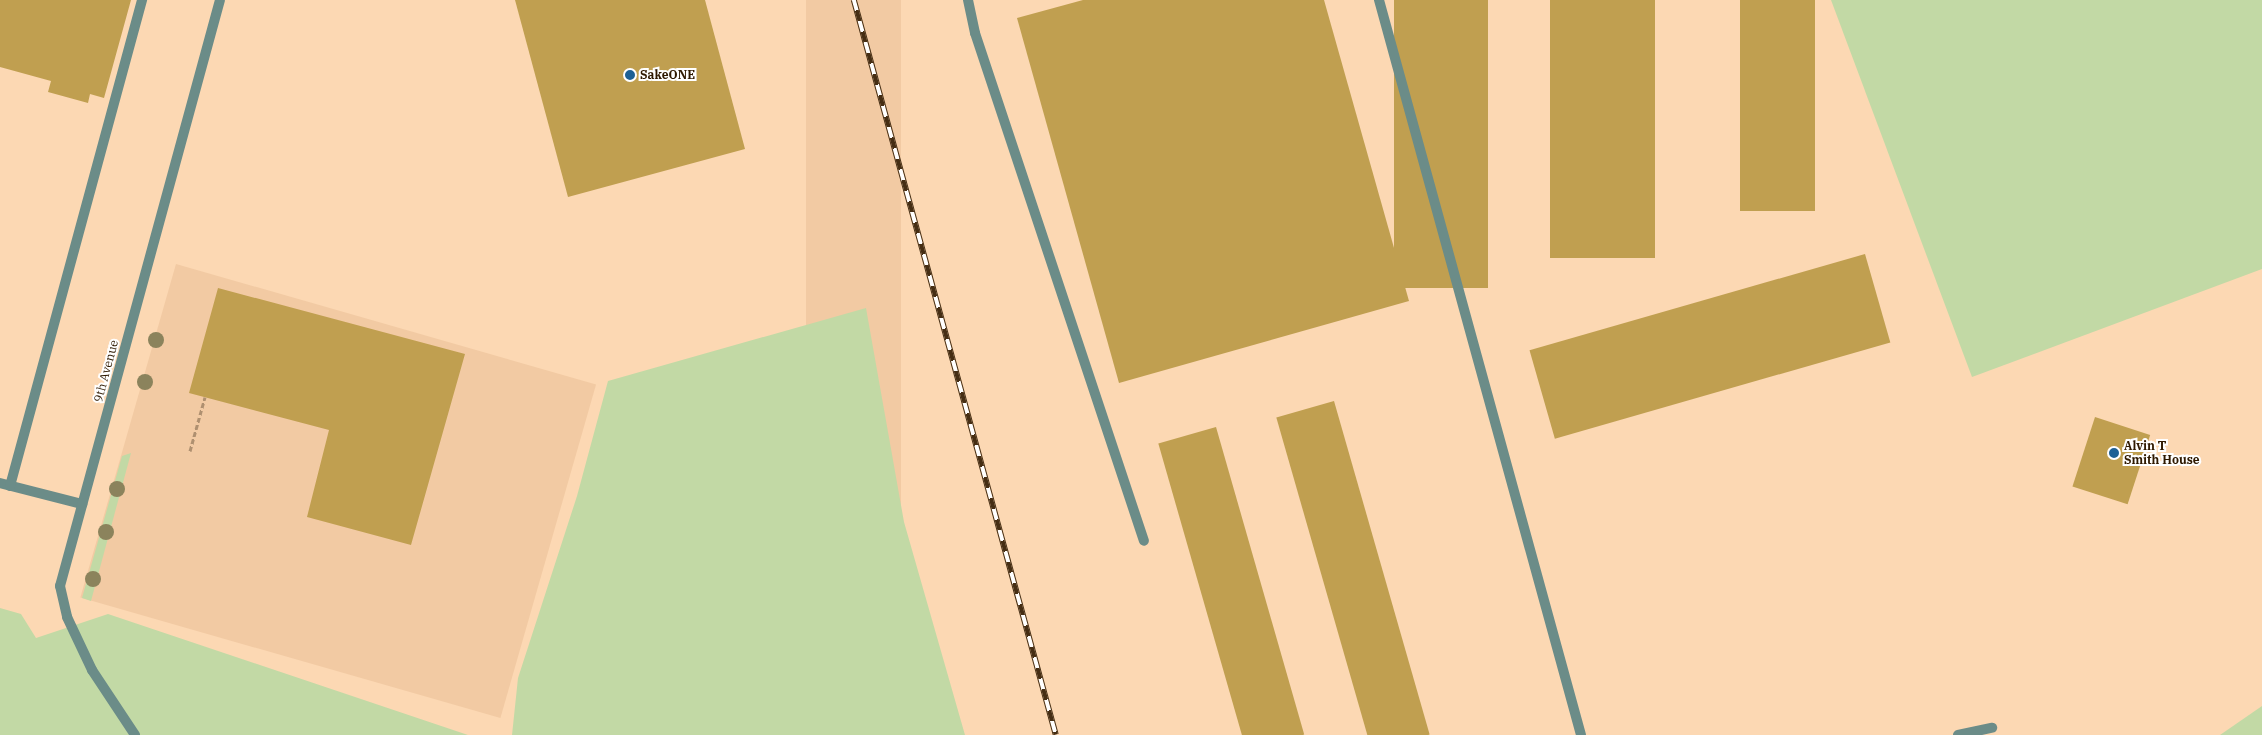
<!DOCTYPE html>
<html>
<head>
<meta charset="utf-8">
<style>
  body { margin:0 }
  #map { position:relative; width:2262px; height:735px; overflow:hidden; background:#fcd8b3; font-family:"IBM Plex Serif",serif }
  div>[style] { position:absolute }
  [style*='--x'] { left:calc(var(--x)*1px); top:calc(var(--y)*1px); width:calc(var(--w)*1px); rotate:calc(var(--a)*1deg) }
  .built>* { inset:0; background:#f2caa3; transform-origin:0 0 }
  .green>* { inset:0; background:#c2d9a5 }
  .building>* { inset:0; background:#c09f50; transform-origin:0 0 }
  .path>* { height:3px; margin-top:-1.5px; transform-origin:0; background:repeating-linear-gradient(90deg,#af9070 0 5px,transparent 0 7.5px) }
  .service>* { height:10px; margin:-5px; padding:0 5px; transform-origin:5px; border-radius:5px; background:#6b8c88 }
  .minor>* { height:10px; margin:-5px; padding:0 5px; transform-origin:5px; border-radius:5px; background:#6b8c88 }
  .rail>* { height:5.5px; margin-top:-2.75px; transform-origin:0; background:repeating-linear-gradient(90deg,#fff 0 11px,#462e14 0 22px); box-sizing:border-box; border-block:1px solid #462e14 }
  .trees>* { width:16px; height:16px; margin:-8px; border-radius:50%; background:#8b835c }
  .dots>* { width:14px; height:14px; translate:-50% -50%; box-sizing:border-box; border:2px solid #fff; border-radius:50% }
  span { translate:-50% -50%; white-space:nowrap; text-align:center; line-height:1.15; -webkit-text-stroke:4px #fff; paint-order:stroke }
  .poi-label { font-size:12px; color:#2f1900; font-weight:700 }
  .left { translate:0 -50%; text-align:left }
  .street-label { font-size:12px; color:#2f1900 }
</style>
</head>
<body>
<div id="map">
  <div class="built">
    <div style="left:806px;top:0;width:95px;height:762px"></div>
    <div style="left:176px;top:264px;width:437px;height:347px;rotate:16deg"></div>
  </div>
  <div class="green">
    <div style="clip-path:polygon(1831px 0,2262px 0,2262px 269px,1972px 377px)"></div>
    <div style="clip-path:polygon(866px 308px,904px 522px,965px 735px,512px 735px,518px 678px,577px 496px,608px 381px)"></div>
    <div style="clip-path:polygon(131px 453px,91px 601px,82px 598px,122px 456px)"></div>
    <div style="clip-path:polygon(0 608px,21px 614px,36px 638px,108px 614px,468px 735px,0 735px)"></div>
    <div style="clip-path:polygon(2262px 706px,2262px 735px,2220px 735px)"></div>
  </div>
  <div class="building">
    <div style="clip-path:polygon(0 0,131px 0,104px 98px,90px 94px,88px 103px,48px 92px,51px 81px,0 67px)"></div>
    <div style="clip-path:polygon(515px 0,705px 0,745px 149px,568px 197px)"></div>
    <div style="clip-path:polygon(1083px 0,1324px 0,1409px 301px,1119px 383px,1017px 18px)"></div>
    <div style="left:1394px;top:0;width:94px;height:288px"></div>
    <div style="left:1550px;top:0;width:105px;height:258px"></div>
    <div style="left:1740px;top:0;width:75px;height:211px"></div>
    <div style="left:1865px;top:254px;width:92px;height:349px;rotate:74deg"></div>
    <div style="clip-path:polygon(218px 288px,465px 354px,411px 545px,307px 517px,329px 430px,189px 393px)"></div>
    <div style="left:1334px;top:401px;width:347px;height:60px;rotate:74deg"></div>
    <div style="left:2095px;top:417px;width:58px;height:73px;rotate:18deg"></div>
    <div style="left:1216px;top:427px;width:320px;height:60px;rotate:74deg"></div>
  </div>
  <div class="path">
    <div style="--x:190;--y:451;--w:56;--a:-74.5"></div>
  </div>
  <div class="service">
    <div style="--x:968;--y:0;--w:34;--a:78"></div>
    <div style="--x:975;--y:33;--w:535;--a:71.6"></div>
    <div style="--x:1379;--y:0;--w:762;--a:74.63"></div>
    <div style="--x:0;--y:483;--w:85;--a:14.4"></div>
    <div style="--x:10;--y:486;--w:504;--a:-74.8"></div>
    <div style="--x:60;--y:586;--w:32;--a:77"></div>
    <div style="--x:67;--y:617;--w:59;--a:64.7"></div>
    <div style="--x:92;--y:670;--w:78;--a:56.5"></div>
    <div style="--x:1958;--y:735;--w:35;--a:-12"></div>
  </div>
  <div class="minor">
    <div style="--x:60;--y:586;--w:607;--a:-74.73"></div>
  </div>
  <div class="rail">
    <div style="--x:854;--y:0;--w:762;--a:74.63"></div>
  </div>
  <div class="trees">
    <div style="left:156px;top:340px"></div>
    <div style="left:145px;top:382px"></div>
    <div style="left:117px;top:489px"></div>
    <div style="left:106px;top:532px"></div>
    <div style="left:93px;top:579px"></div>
  </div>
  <div class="dots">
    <div style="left:630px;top:75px;background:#1d6095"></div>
    <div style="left:2114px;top:453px;background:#1d6095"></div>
  </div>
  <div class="poi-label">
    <span class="left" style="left:640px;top:75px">SakeONE</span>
    <span class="left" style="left:2124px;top:453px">Alvin T<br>Smith House</span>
  </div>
  <div class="street-label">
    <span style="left:106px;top:371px;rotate:-75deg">9th Avenue</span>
  </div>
</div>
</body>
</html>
